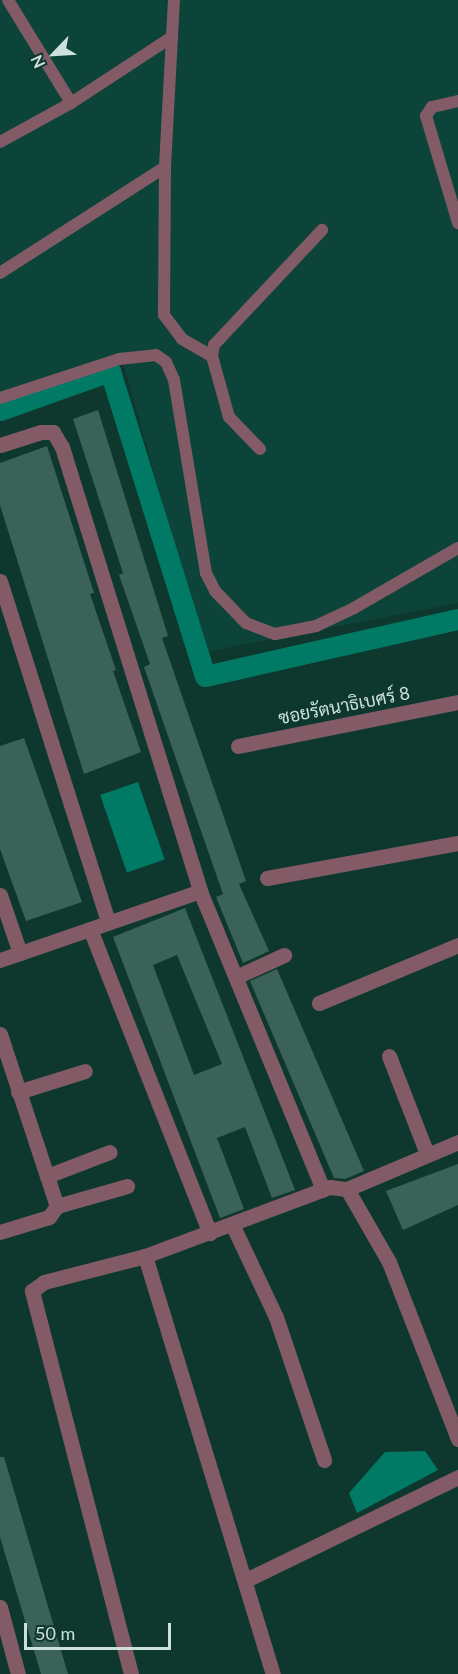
<!DOCTYPE html>
<html>
<head>
<meta charset="utf-8">
<style>
  body { margin:0 }
  #map { position:relative; width:458px; height:1674px; overflow:hidden; background:#0e382e; font-family:Lato,Sarabun,sans-serif }
  div>[style] { position:absolute }
  [style*='--x'] { left:calc(var(--x)*1px); top:calc(var(--y)*1px); width:calc(var(--w)*1px); rotate:calc(var(--a)*1deg) }
  .built>* { inset:0; background:#0d4439 }
  .water>* { inset:0; background:#007a65; transform-origin:0 0 }
  .canal>* { height:21px; margin:-10.5px; padding:0 10.5px; transform-origin:10.5px; border-radius:10.5px; background:#007a65 }
  .building>* { inset:0; background:#3b6258 }
  .lane>* { height:12px; margin:-6px; padding:0 6px; transform-origin:6px; border-radius:6px; background:#835b66 }
  .street>* { height:15px; margin:-7.5px; padding:0 7.5px; transform-origin:7.5px; border-radius:7.5px; background:#835b66 }
  span { translate:-50% -50%; white-space:nowrap; text-align:center; line-height:1.15; -webkit-text-stroke:6px #0e382e; paint-order:stroke }
  .street-label { font-size:18px; color:#cce1db }
  .north { position:absolute; left:24px; top:24px; width:60px; height:60px; -webkit-text-stroke:4px #0e382e; paint-order:stroke; rotate:245deg; font-size:16px; font-weight:700; line-height:24px; text-align:center; color:#cce1db }
  .north::after { content:''; display:block; margin:auto; width:21px; height:27px; background:#cce1db; clip-path:polygon(50% 0,100% 100%,50% 72%,0 100%) }
  .scale { position:absolute; left:24px; top:1623px; width:147px; height:27px; box-sizing:border-box; border:3px solid #cce1db; border-top:0; padding-left:8px; font-size:18px; line-height:21px; white-space:nowrap; color:#cce1db; -webkit-text-stroke:4px #0e382e; paint-order:stroke }
</style>
</head>
<body>
<div id="map">
  <div class="built">
    <div style="clip-path:polygon(0 0,458px 0,458px 603px,205px 652px,122px 359px,0 393px)"></div>
  </div>
  <div class="water">
    <div style="left:138px;top:782px;width:82px;height:40px;rotate:71deg"></div>
    <div style="clip-path:polygon(425px 1451px,438px 1470px,357px 1513px,349px 1493px,385px 1452px)"></div>
  </div>
  <div class="canal">
    <div style="--x:0;--y:410;--w:117;--a:-19.5"></div>
    <div style="--x:110;--y:371;--w:319;--a:72.7"></div>
    <div style="--x:205;--y:676;--w:259;--a:-12.7"></div>
  </div>
  <div class="building">
    <div style="clip-path:polygon(98px 410px,168px 636px,162px 638px,246px 881px,239px 884px,269px 951px,243px 963px,216px 897px,223px 894px,144px 667px,150px 664px,119px 575px,123px 573px,73px 419px)"></div>
    <div style="clip-path:polygon(47px 446px,94px 593px,90px 594px,116px 670px,113px 671px,141px 752px,84px 774px,0 505px,0 463px)"></div>
    <div style="clip-path:polygon(24px 738px,82px 902px,26px 921px,0 849px,0 746px)"></div>
    <div style="clip-path:polygon(evenodd,185px 908px,295px 1190px,272px 1198px,245px 1127px,217px 1138px,244px 1209px,220px 1218px,113px 937px,185px 908px,177px 955px,222px 1064px,194px 1075px,153px 965px,177px 955px)"></div>
    <div style="clip-path:polygon(277px 969px,364px 1171px,345px 1179px,334px 1178px,250px 981px)"></div>
    <div style="clip-path:polygon(458px 1164px,458px 1205px,403px 1230px,386px 1191px)"></div>
    <div style="clip-path:polygon(0 1457px,4px 1457px,68px 1674px,41px 1674px,0 1537px)"></div>
  </div>
  <div class="lane">
    <div style="--x:8;--y:0;--w:121;--a:58.5"></div>
    <div style="--x:174;--y:0;--w:167;--a:93.1"></div>
    <div style="--x:165;--y:167;--w:148;--a:90.4"></div>
    <div style="--x:164;--y:315;--w:30;--a:53"></div>
    <div style="--x:182;--y:339;--w:34;--a:30"></div>
    <div style="--x:458;--y:101;--w:27;--a:167"></div>
    <div style="--x:432;--y:107;--w:11;--a:124"></div>
    <div style="--x:426;--y:116;--w:112;--a:73.3"></div>
    <div style="--x:0;--y:142;--w:81;--a:-28.8"></div>
    <div style="--x:71;--y:103;--w:121;--a:-33.2"></div>
    <div style="--x:0;--y:273;--w:196;--a:-32.7"></div>
    <div style="--x:0;--y:398;--w:125;--a:-18.1"></div>
    <div style="--x:119;--y:359;--w:37;--a:-6"></div>
    <div style="--x:156;--y:355;--w:12;--a:35"></div>
    <div style="--x:166;--y:362;--w:20;--a:66"></div>
    <div style="--x:174;--y:380;--w:196;--a:80.6"></div>
    <div style="--x:206;--y:573;--w:20;--a:63"></div>
    <div style="--x:215;--y:591;--w:45;--a:45.9"></div>
    <div style="--x:246;--y:623;--w:31;--a:21"></div>
    <div style="--x:275;--y:634;--w:42;--a:-11"></div>
    <div style="--x:316;--y:626;--w:42;--a:-25.3"></div>
    <div style="--x:354;--y:608;--w:120;--a:-30"></div>
    <div style="--x:260;--y:449;--w:45;--a:-134.1"></div>
    <div style="--x:229;--y:417;--w:63;--a:-105.6"></div>
    <div style="--x:212;--y:356;--w:11;--a:-80"></div>
    <div style="--x:214;--y:345;--w:158;--a:-46.8"></div>
  </div>
  <div class="street">
    <div style="--x:0;--y:445;--w:43;--a:-17.6"></div>
    <div style="--x:41;--y:432;--w:12;--a:0"></div>
    <div style="--x:53;--y:432;--w:17;--a:59"></div>
    <div style="--x:62;--y:447;--w:465;--a:72.7"></div>
    <div style="--x:200;--y:891;--w:323;--a:67.6"></div>
    <div style="--x:0;--y:581;--w:358;--a:72.4"></div>
    <div style="--x:238;--y:746;--w:224;--a:-11.3"></div>
    <div style="--x:267;--y:878;--w:194;--a:-10.4"></div>
    <div style="--x:0;--y:895;--w:61;--a:71"></div>
    <div style="--x:90;--y:929;--w:327;--a:68.5"></div>
    <div style="--x:0;--y:960;--w:212;--a:-19"></div>
    <div style="--x:236;--y:977;--w:53;--a:-24.6"></div>
    <div style="--x:319;--y:1003;--w:151;--a:-22.6"></div>
    <div style="--x:0;--y:1034;--w:181;--a:71.7"></div>
    <div style="--x:57;--y:1206;--w:14;--a:126"></div>
    <div style="--x:49;--y:1217;--w:51;--a:163"></div>
    <div style="--x:389;--y:1056;--w:105;--a:68.8"></div>
    <div style="--x:18;--y:1092;--w:70;--a:-17.4"></div>
    <div style="--x:47;--y:1176;--w:67;--a:-20.9"></div>
    <div style="--x:347;--y:1189;--w:84;--a:60.1"></div>
    <div style="--x:389;--y:1262;--w:190;--a:68.7"></div>
    <div style="--x:57;--y:1206;--w:73;--a:-15.9"></div>
    <div style="--x:232;--y:1224;--w:103;--a:64.7"></div>
    <div style="--x:276;--y:1317;--w:151;--a:71.4"></div>
    <div style="--x:145;--y:1256;--w:437;--a:73"></div>
    <div style="--x:246;--y:1580;--w:236;--a:-25.9"></div>
    <div style="--x:0;--y:1607;--w:69;--a:75"></div>
    <div style="--x:131;--y:1674;--w:396;--a:-104.5"></div>
    <div style="--x:32;--y:1291;--w:15;--a:-37"></div>
    <div style="--x:44;--y:1282;--w:104;--a:-14.4"></div>
    <div style="--x:145;--y:1256;--w:197;--a:-20.5"></div>
    <div style="--x:330;--y:1187;--w:17;--a:7"></div>
    <div style="--x:347;--y:1189;--w:121;--a:-22.9"></div>
  </div>
  <div class="street-label">
    <span style="left:344px;top:705px;rotate:-11deg">ซอยรัตนาธิเบศร์ 8</span>
  </div>
  <div class="north">N</div>
  <div class="scale">50 m</div>
</div>
</body>
</html>
